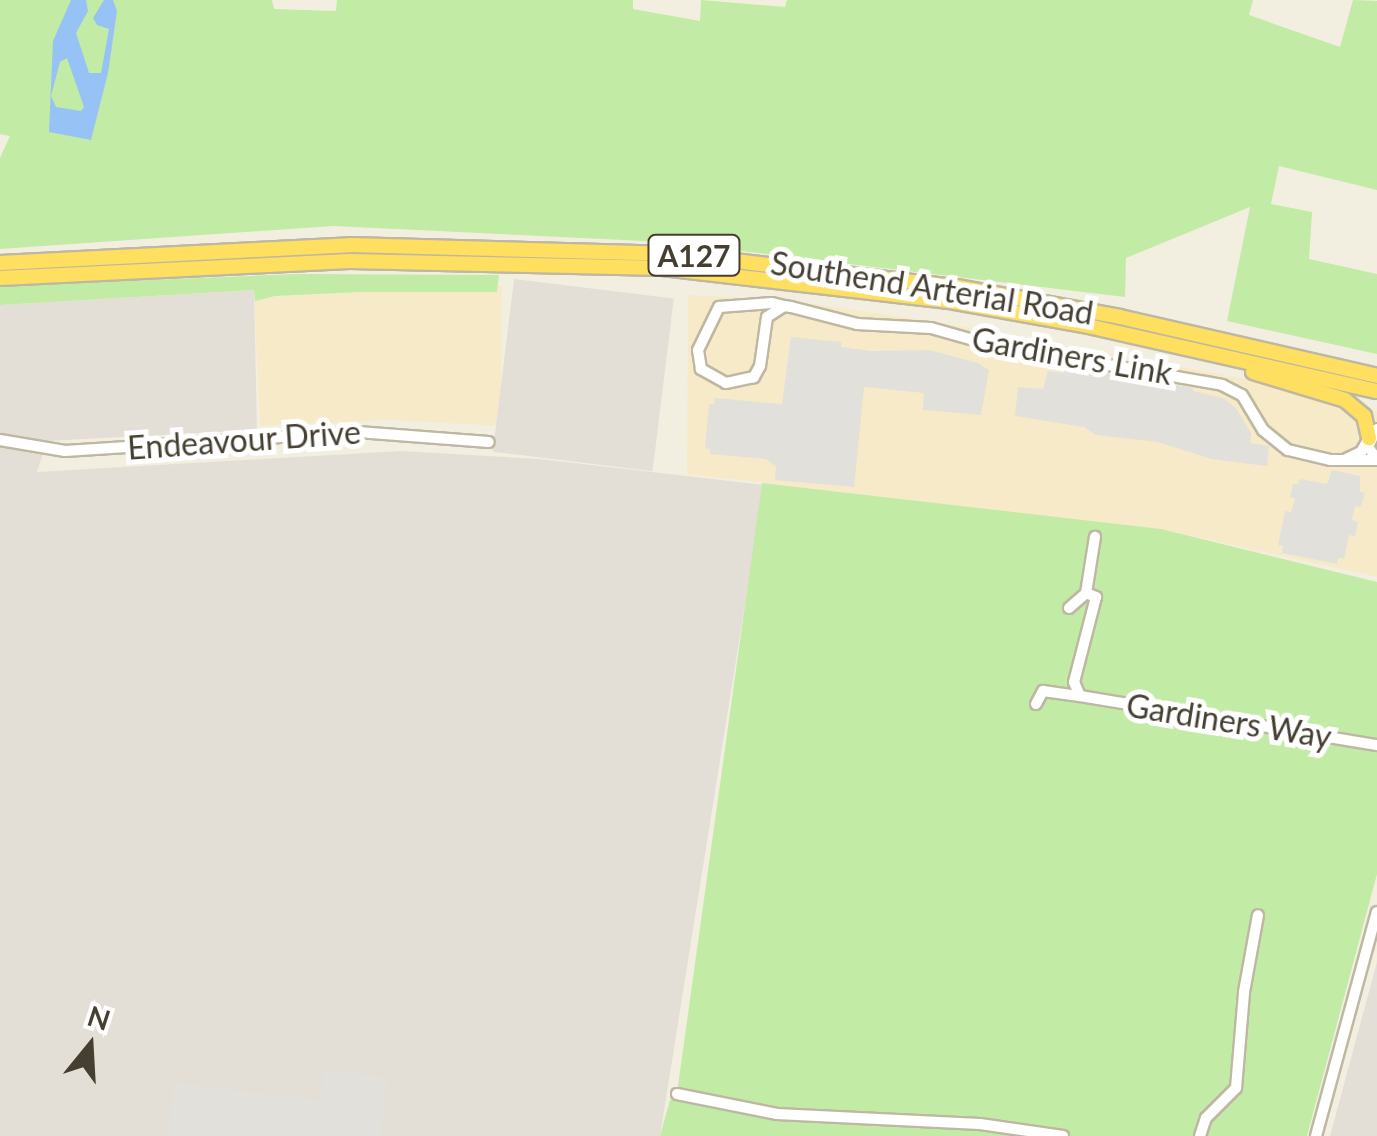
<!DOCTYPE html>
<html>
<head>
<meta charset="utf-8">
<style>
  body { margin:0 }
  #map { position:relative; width:1377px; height:1136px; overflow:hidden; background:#f2efe1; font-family:Lato,sans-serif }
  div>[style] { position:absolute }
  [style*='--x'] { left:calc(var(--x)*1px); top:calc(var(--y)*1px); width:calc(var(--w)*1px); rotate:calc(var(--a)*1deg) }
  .commercial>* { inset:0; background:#f7eac9 }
  .industrial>* { inset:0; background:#e4dfd6; transform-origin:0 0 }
  .green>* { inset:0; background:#c2eba5 }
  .parking>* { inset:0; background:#e2e0da }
  .water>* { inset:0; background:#96c2f6 }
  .roads { filter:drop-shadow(2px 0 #beb8a3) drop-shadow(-2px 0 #beb8a3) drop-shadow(0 2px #beb8a3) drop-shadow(0 -2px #beb8a3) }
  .minor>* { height:10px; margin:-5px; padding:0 5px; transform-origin:5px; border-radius:5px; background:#fff }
  .highway>* { height:14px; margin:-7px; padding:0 7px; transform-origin:7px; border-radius:7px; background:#ffdf5f }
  span { translate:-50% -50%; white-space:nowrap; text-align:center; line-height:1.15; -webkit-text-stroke:10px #fff; paint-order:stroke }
  .shield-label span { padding:2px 8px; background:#fff; border:2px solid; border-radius:8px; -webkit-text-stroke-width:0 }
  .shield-label { font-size:30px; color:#443f31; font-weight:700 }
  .street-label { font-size:32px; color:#443f31 }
  .north { position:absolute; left:40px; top:996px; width:100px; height:100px; -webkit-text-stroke:8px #fff; paint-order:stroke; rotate:18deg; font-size:28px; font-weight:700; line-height:40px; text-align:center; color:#443f31 }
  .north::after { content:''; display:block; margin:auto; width:35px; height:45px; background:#443f31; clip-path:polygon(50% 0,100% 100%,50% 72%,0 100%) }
</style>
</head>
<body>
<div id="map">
  <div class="commercial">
    <div style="clip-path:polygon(363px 285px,502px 286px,501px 426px,388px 420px,260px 426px,254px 296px)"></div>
    <div style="clip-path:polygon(688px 295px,793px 301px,948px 324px,1258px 381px,1377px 412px,1377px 577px,1161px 529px,687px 474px)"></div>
  </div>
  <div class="industrial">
    <div style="left:514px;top:279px;width:161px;height:174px;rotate:7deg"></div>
    <div style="clip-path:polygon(254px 290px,257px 430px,47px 441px,37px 472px,401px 451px,540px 459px,764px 485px,660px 1136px,0 1136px,0 305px)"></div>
    <div style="clip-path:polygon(1377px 962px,1377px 1136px,1330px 1136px)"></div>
  </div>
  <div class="green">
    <div style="clip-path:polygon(0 0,272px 0,274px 9px,336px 11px,337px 0,633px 0,633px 9px,700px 21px,701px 0,785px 7px,787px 0,1253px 0,1249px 15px,1340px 47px,1353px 0,1377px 1px,1377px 190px,1279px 166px,1271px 204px,1312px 212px,1309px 259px,1377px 274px,1377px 354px,1227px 321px,1250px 207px,1126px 258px,1125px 297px,666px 242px,334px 226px,0 249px,0 158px,10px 136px,0 134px)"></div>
    <div style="clip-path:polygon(297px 274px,499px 275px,497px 292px,359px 292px,275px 296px,255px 301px,254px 290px,0 305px,0 286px)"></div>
    <div style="clip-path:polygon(762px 483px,1161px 529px,1377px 582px,1377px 874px,1307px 1136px,660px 1136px,670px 1100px,676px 1100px)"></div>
  </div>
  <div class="parking">
    <div style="clip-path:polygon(791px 337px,841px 342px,841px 347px,871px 351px,929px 350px,978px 363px,989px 370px,981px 415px,923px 410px,924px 393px,864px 387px,854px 487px,775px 480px,776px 466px,766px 459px,710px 454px,710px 449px,705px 448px,709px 404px,714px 404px,715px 398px,782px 404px)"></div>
    <div style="clip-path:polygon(1065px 366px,1193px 388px,1193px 391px,1223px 398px,1236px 408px,1251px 433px,1251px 443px,1269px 446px,1267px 466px,1211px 459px,1158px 442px,1096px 435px,1084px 427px,1015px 416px,1018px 387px,1043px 389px,1048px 371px,1064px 373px)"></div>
    <div style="clip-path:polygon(1332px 470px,1360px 476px,1360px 492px,1365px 493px,1361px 507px,1355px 506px,1352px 520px,1358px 522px,1355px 536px,1349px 535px,1344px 559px,1338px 558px,1337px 564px,1282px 553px,1283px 546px,1278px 545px,1285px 511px,1291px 512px,1295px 499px,1290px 497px,1293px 484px,1298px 484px,1300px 479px,1327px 484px)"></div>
    <div style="clip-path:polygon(324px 1070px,387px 1078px,380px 1136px,168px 1134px,175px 1083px,320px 1101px)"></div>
  </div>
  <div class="water">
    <div style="clip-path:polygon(evenodd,71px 0,86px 0,88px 11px,76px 33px,89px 73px,101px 73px,109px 29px,97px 25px,93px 18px,104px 0,113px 0,117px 11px,108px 73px,91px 140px,49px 132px,53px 41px,71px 0,67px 58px,84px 107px,81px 111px,56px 107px,51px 96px,60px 62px,67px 58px)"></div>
  </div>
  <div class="roads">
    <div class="minor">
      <div style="--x:784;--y:306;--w:20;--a:147"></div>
      <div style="--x:767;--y:317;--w:49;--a:98.1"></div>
      <div style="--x:760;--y:366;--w:13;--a:119"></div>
      <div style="--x:754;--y:377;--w:29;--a:168"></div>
      <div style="--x:726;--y:383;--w:29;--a:-151"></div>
      <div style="--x:701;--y:369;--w:19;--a:-99"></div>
      <div style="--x:698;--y:350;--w:48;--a:-64"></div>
      <div style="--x:719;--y:307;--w:53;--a:-4.3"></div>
      <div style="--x:772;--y:303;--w:12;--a:14"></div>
      <div style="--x:784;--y:306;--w:7;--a:8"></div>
      <div style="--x:791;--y:307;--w:68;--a:14.4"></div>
      <div style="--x:857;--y:324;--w:74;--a:3.1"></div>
      <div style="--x:931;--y:328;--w:59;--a:15.7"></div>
      <div style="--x:988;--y:344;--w:238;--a:9.9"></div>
      <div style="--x:1222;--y:385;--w:22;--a:27"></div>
      <div style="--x:1242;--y:395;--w:41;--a:59"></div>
      <div style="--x:1263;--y:430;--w:32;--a:39"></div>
      <div style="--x:1288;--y:450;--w:43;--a:13.4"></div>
      <div style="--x:1330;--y:460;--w:47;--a:0"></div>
      <div style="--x:1377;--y:429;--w:20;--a:117"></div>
      <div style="--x:1368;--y:447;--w:15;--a:53"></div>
      <div style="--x:0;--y:440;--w:66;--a:9.6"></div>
      <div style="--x:65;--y:451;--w:294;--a:-3.7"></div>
      <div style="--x:358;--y:432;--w:131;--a:4.4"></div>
      <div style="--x:1346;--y:459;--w:17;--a:-25"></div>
      <div style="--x:1361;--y:452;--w:16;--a:-60"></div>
      <div style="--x:1086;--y:593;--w:57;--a:-80.9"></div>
      <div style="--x:1069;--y:608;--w:23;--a:-41"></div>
      <div style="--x:1086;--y:593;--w:11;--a:22"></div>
      <div style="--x:1096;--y:597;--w:88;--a:104.5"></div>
      <div style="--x:1074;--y:682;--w:15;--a:67"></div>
      <div style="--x:1080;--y:696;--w:301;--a:9.4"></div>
      <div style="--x:1036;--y:704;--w:15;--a:-62"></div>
      <div style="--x:1043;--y:691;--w:37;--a:8"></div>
      <div style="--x:677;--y:1094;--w:102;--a:11.3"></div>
      <div style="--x:777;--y:1114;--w:203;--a:2.8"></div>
      <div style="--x:980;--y:1124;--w:84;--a:8.2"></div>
      <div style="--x:1200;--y:1136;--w:19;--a:-72"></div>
      <div style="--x:1206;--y:1118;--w:42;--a:-45"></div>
      <div style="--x:1236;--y:1088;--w:96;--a:-85.2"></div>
      <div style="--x:1244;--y:992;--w:78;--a:-79.7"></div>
      <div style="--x:1316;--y:1136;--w:232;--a:-74.8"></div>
    </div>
    <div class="highway">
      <div style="--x:0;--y:263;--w:350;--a:-2.9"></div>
      <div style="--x:350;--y:245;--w:325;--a:1.6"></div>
      <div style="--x:675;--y:254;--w:284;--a:6.7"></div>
      <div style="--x:957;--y:287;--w:166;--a:10.4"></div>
      <div style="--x:1120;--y:317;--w:264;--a:12.9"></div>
      <div style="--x:0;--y:278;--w:350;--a:-2.8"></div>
      <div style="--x:350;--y:261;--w:312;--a:1.3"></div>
      <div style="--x:662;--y:268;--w:295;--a:6.6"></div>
      <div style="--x:955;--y:302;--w:135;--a:10.2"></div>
      <div style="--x:1088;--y:326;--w:296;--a:12.7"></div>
      <div style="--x:1253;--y:372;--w:96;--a:16.9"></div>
      <div style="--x:1345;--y:400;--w:25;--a:40"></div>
      <div style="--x:1364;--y:416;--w:23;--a:77"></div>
    </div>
  </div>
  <div class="shield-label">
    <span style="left:694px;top:255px">A127</span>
  </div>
  <div class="street-label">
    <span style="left:932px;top:288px;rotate:9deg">Southend Arterial Road</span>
    <span style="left:1072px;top:356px;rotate:10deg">Gardiners Link</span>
    <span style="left:244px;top:440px;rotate:-4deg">Endeavour Drive</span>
    <span style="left:1229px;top:721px;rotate:9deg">Gardiners Way</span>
  </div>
  <div class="north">N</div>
</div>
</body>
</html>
